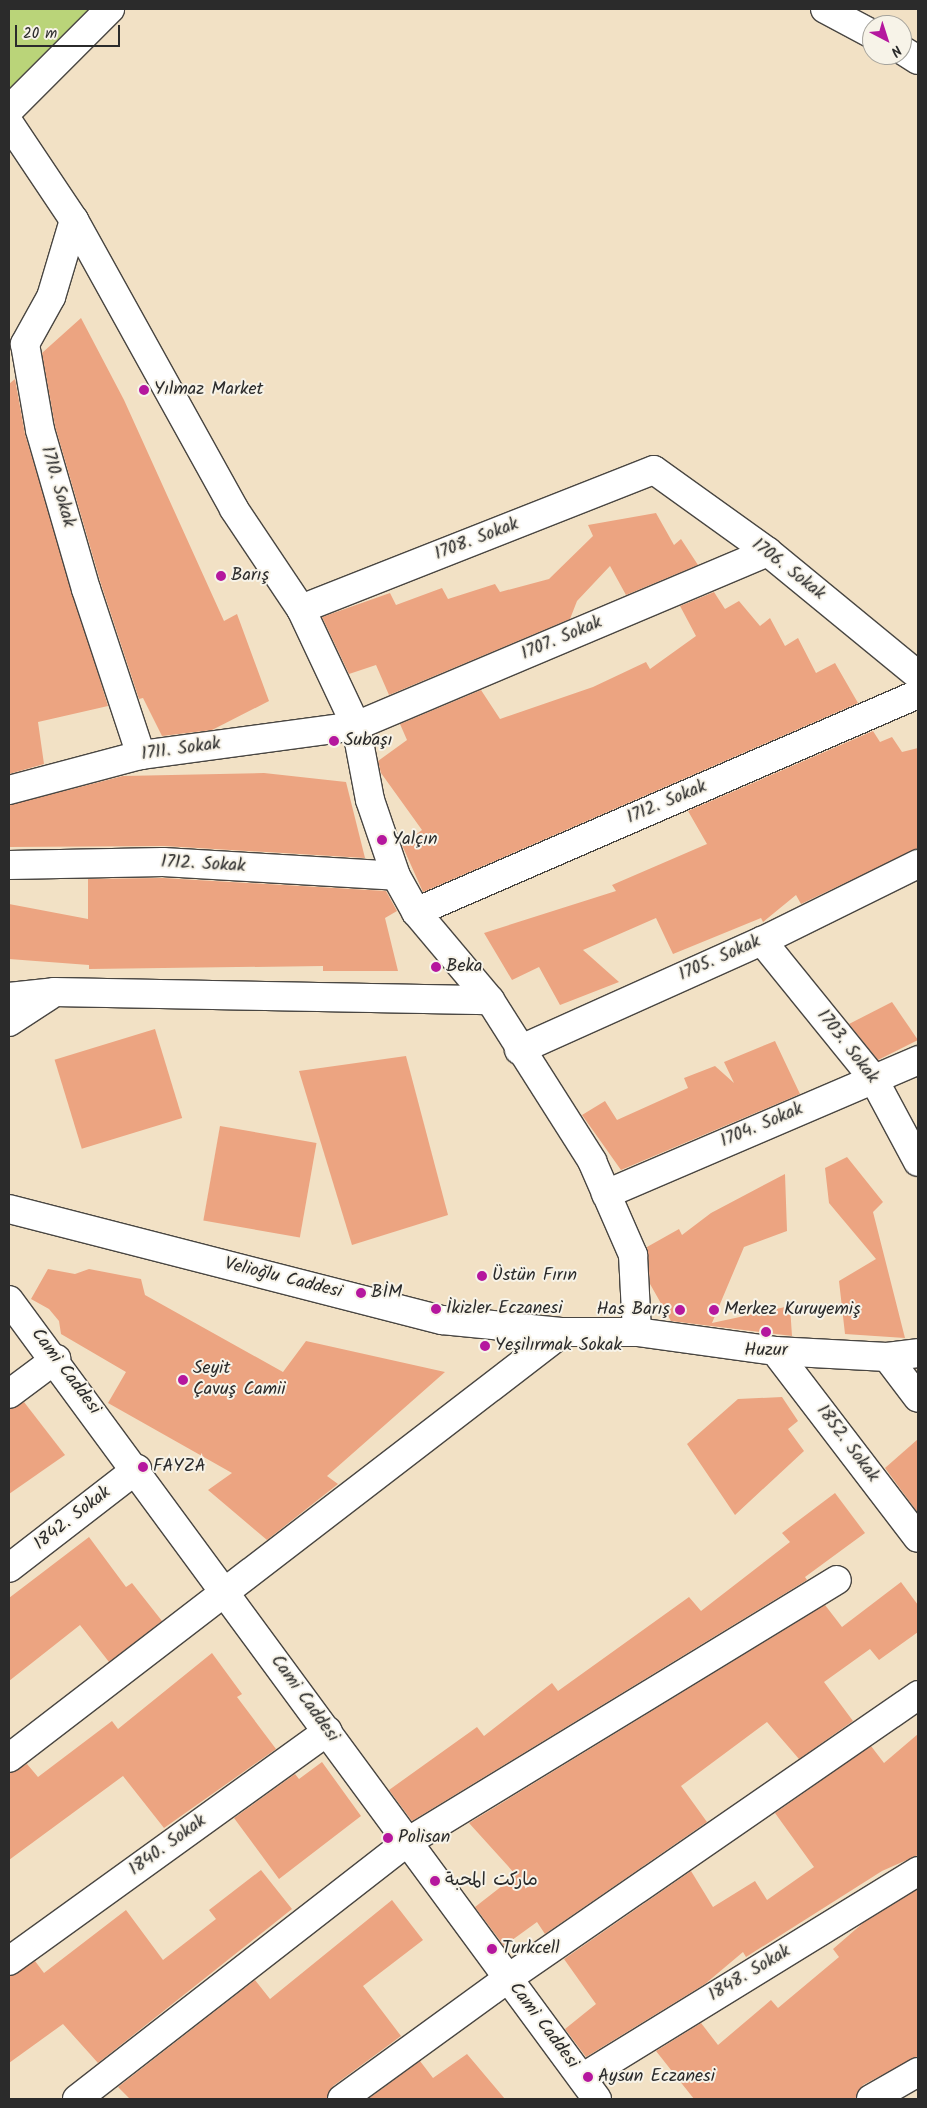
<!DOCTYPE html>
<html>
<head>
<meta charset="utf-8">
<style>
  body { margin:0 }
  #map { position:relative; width:927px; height:2108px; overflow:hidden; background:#f2e1c5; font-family:Kalam,"Playpen Sans Arabic",sans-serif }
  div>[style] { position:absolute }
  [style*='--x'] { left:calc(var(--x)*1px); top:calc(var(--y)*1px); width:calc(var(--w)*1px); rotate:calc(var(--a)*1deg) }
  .green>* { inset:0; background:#bad479 }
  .building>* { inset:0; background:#eca481; transform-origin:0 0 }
  .roads { filter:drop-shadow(1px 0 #494642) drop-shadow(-1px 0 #494642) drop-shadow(0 1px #494642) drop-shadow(0 -1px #494642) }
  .minor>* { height:28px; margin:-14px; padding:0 14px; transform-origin:14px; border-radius:14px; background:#fff }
  .tertiary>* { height:28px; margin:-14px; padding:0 14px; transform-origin:14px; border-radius:14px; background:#fff }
  .dots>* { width:14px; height:14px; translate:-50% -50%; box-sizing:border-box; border:2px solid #f7f3e8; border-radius:50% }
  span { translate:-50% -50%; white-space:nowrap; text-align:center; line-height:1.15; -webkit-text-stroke:4px #f7f3e8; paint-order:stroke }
  .poi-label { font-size:18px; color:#2b2b2b }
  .left { translate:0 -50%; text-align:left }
  .right { translate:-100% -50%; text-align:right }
  .street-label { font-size:18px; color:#2b2b2b }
  .frame { position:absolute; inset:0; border:10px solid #2b2b2b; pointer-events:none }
  .north { position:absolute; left:862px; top:15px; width:50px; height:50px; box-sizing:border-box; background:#f7f3e8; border:1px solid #a5a39c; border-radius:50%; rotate:140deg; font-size:14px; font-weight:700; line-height:20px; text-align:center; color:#2b2b2b }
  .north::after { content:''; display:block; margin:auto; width:18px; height:22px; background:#b5179e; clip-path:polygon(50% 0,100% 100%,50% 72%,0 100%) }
  .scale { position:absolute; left:15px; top:25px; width:105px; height:22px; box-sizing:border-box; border:2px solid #2b2b2b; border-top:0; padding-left:6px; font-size:15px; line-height:18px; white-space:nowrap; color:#2b2b2b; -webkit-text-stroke:4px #f7f3e8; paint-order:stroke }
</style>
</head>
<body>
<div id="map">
  <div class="green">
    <div style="clip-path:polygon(9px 9px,120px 9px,9px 96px)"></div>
  </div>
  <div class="building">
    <div style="clip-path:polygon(81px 318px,124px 400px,224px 621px,237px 614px,269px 701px,212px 730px,162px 736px,143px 698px,139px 699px,101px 584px,55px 426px,42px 353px)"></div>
    <div style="clip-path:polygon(15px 379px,25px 434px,108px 706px,38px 722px,44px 764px,9px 774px,9px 384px)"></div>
    <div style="clip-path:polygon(656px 513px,674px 545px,681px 539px,698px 565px,626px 595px,610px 566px,577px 601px,570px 619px,389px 695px,376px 665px,349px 674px,322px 617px,390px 593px,396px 605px,442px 588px,448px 599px,495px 584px,500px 592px,549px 579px,593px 536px,588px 525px)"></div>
    <div style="clip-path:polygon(714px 592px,725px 609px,739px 601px,760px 626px,770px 618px,785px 646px,798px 638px,816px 673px,835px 663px,858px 703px,423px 892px,402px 845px,422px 830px,381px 773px,378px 761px,407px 740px,400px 724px,481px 690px,500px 719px,593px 687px,646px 662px,650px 669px,696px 636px,680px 606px)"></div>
    <div style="clip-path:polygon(873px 731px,880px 742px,892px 737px,902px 752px,918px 748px,918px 848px,801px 904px,796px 895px,763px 922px,761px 918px,673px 954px,656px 918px,583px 950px,619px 982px,560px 1005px,539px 967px,512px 980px,484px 933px,616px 891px,612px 885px,707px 844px,688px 811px)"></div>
    <div style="clip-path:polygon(264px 773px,346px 782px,365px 858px,164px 846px,9px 847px,9px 805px,123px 776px)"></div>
    <div style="clip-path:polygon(163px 878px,386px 891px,397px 911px,385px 918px,398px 971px,323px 971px,323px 966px,89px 969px,89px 965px,9px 959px,9px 904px,88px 919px,88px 879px)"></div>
    <div style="clip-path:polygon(892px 1002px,918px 1040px,878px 1060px,849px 1024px)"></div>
    <div style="left:155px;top:1029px;width:93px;height:105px;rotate:73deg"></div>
    <div style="clip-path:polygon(775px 1041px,800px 1094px,621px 1170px,582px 1115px,605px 1101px,617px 1120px,688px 1088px,684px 1078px,715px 1066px,734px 1083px,724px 1062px)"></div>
    <div style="clip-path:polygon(406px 1056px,448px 1215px,352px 1245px,299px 1071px)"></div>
    <div style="left:220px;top:1126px;width:98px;height:96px;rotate:10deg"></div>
    <div style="clip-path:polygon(847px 1157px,883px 1202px,873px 1212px,905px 1338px,845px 1334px,839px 1281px,876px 1259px,829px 1203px,825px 1168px)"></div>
    <div style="clip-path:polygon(785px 1174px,787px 1231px,744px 1247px,712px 1323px,790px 1306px,792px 1336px,671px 1321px,650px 1284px,647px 1247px,679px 1229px,682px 1235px,711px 1213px)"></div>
    <div style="clip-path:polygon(48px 1269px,75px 1274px,89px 1269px,141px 1279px,145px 1295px,283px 1372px,306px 1341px,445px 1372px,327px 1476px,338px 1484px,267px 1540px,208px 1490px,232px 1473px,108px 1403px,126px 1372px,61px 1334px,59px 1321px,49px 1309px,31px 1299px)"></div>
    <div style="clip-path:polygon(782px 1397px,798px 1421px,788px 1429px,804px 1451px,735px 1515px,687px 1444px,738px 1399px)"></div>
    <div style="clip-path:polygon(24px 1402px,65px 1455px,9px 1494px,9px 1409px)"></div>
    <div style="clip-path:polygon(918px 1439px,918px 1513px,885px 1468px)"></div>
    <div style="clip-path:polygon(835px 1493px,865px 1533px,805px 1577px,807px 1580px,412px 1821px,389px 1790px,477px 1727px,484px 1736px,552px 1683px,558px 1691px,689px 1597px,701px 1611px,790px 1542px,782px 1533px)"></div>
    <div style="clip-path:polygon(89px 1537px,126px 1587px,132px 1583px,162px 1621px,109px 1662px,80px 1625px,9px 1681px,9px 1598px)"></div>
    <div style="clip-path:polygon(901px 1582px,918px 1605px,918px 1632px,879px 1660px,870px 1649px,824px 1682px,853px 1721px,799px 1759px,767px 1722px,681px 1786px,707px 1822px,545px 1934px,537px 1922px,504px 1946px,475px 1907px,516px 1875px,469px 1823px,825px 1605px,842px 1627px)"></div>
    <div style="clip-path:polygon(212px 1653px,242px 1694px,237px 1697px,276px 1749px,164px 1828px,123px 1776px,9px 1860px,9px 1773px,27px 1764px,38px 1777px,112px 1721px,118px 1729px)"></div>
    <div style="clip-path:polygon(918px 1734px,918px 1855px,882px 1871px,746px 1957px,743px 1952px,705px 1984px,586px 2057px,565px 2029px,596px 2004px,564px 1959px,691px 1871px,713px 1907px,755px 1881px,767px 1900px,814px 1867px,775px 1813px,871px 1746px,884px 1763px)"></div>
    <div style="clip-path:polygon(322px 1762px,361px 1816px,279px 1879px,234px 1818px,295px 1774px,299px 1779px)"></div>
    <div style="clip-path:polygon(261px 1870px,292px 1909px,98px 2063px,63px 2024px,9px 2063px,9px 1976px,35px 1961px,44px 1973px,126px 1910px,163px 1960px,216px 1919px,209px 1910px)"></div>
    <div style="clip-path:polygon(918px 1889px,918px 2056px,863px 2085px,855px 2099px,694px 2099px,656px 2051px,701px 2023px,718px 2045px,771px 2000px,778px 2008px,839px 1957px,833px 1949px,863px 1923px)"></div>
    <div style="clip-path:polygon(392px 1900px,423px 1940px,363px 1986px,401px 2036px,333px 2086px,327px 2099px,130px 2099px,118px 2087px,255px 1980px,270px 1999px)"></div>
    <div style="clip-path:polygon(467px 2054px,505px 2099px,368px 2099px,420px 2061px,433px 2078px)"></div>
  </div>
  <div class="roads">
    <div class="minor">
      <div style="--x:825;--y:9;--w:53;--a:28"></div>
      <div style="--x:902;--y:50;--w:19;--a:32"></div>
      <div style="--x:9;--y:110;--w:143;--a:-45"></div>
      <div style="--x:9;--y:123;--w:117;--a:56.2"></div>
      <div style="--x:74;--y:220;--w:330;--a:61"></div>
      <div style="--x:234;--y:509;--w:120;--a:56.2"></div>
      <div style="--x:301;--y:609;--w:129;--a:64.8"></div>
      <div style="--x:356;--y:726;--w:75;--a:79.3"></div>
      <div style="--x:370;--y:800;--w:80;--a:71.1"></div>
      <div style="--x:396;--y:876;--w:41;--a:60.9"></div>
      <div style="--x:416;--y:912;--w:115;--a:49.9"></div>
      <div style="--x:490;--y:1000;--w:191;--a:57.6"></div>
      <div style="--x:592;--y:1161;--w:103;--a:66.4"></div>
      <div style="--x:633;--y:1255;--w:77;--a:87"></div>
      <div style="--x:74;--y:220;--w:80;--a:106.6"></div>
      <div style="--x:51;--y:297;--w:54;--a:119"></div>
      <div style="--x:25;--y:344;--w:87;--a:80.1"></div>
      <div style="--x:40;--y:430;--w:166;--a:73.9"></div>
      <div style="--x:86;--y:589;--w:175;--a:71.7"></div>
      <div style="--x:301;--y:609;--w:379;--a:-21.5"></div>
      <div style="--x:654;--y:470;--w:140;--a:35.7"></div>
      <div style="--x:768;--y:552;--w:194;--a:39.4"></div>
      <div style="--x:9;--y:790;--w:137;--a:-14.9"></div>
      <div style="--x:141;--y:755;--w:217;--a:-7.7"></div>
      <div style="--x:356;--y:726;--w:447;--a:-22.9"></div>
      <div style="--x:9;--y:865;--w:154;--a:-1.1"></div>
      <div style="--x:163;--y:862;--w:233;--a:3.4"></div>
      <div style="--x:416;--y:912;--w:547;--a:-23.47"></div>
      <div style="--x:762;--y:941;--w:176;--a:51"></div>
      <div style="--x:873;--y:1078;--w:95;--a:61.8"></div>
      <div style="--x:9;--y:997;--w:45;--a:-6.3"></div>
      <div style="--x:54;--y:992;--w:436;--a:1.1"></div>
      <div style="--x:9;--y:1022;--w:48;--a:-33"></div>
      <div style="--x:519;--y:1050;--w:266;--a:-24.2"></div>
      <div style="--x:762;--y:941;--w:174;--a:-26.3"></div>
      <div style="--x:606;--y:1194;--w:340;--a:-23.2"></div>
      <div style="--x:9;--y:1300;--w:992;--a:53.65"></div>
      <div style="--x:775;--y:1351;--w:235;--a:52.6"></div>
      <div style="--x:887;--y:1357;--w:51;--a:52.9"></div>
      <div style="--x:9;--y:1394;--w:59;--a:-36.7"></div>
      <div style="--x:9;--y:1568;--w:162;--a:-37.7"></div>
      <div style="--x:9;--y:1758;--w:699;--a:-37.56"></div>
      <div style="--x:9;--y:1961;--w:393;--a:-35.8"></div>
      <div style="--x:582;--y:2078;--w:395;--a:-31.6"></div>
      <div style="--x:77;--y:2099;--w:420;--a:-37.9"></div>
      <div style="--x:409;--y:1841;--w:501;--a:-31.38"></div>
      <div style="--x:342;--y:2099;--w:204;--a:-36"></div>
      <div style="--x:507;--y:1979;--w:500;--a:-34.6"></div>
      <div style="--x:871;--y:2099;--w:54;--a:-29.9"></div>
    </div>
    <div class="tertiary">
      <div style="--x:9;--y:1209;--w:447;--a:14.4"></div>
      <div style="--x:442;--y:1320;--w:122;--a:5.7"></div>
      <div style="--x:563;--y:1332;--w:74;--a:0"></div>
      <div style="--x:637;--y:1332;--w:139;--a:7.8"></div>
      <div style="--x:775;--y:1351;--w:112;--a:3.1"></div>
      <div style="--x:887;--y:1357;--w:31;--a:-7"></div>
    </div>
  </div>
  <div class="dots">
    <div style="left:144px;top:390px;background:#b5179e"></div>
    <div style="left:221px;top:576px;background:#b5179e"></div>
    <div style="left:334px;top:741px;background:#b5179e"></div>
    <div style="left:382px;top:840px;background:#b5179e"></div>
    <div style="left:436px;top:967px;background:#b5179e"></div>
    <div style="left:482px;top:1276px;background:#b5179e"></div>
    <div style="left:361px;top:1293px;background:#b5179e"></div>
    <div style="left:436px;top:1309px;background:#b5179e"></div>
    <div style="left:680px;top:1310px;background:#b5179e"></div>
    <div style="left:714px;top:1310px;background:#b5179e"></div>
    <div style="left:766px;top:1332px;background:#b5179e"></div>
    <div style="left:485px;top:1346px;background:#b5179e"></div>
    <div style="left:183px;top:1380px;background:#b5179e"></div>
    <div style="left:143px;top:1467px;background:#b5179e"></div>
    <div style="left:388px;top:1838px;background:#b5179e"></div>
    <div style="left:435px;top:1881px;background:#b5179e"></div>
    <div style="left:492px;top:1949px;background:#b5179e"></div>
    <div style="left:588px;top:2077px;background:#b5179e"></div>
  </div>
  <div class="poi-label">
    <span class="left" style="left:154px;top:390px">Yılmaz Market</span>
    <span class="left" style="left:231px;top:576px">Barış</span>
    <span class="left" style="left:344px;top:741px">Subaşı</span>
    <span class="left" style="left:392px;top:840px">Yalçın</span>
    <span class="left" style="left:446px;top:967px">Beka</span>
    <span class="left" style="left:492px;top:1276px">Üstün Fırın</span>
    <span class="left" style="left:371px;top:1293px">BİM</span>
    <span class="left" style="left:446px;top:1309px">İkizler Eczanesi</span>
    <span class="right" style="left:670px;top:1310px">Has Barış</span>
    <span class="left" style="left:724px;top:1310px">Merkez Kuruyemiş</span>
    <span class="left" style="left:495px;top:1346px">Yeşilırmak Sokak</span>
    <span style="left:766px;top:1351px">Huzur</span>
    <span class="left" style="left:193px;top:1380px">Seyit<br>Çavuş Camii</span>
    <span class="left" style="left:153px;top:1467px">FAYZA</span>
    <span class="left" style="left:398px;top:1838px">Polisan</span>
    <span class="left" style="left:445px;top:1881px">ماركت المحبة</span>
    <span class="left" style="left:502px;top:1949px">Turkcell</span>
    <span class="left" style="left:598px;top:2077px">Aysun Eczanesi</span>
  </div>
  <div class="street-label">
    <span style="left:57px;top:487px;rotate:74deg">1710. Sokak</span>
    <span style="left:477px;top:540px;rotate:-21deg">1708. Sokak</span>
    <span style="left:788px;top:570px;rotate:38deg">1706. Sokak</span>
    <span style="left:562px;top:639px;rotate:-23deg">1707. Sokak</span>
    <span style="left:181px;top:750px;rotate:-8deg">1711. Sokak</span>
    <span style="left:667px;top:803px;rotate:-23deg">1712. Sokak</span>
    <span style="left:203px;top:865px;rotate:3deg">1712. Sokak</span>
    <span style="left:720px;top:959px;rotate:-24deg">1705. Sokak</span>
    <span style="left:847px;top:1047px;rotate:52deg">1703. Sokak</span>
    <span style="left:762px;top:1126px;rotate:-23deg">1704. Sokak</span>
    <span style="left:283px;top:1279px;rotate:14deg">Velioğlu Caddesi</span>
    <span style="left:65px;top:1372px;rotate:53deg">Cami Caddesi</span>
    <span style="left:847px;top:1444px;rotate:53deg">1852. Sokak</span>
    <span style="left:73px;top:1519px;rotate:-38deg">1842. Sokak</span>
    <span style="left:304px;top:1699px;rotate:54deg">Cami Caddesi</span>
    <span style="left:168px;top:1846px;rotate:-36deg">1840. Sokak</span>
    <span style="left:750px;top:1974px;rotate:-31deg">1848. Sokak</span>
    <span style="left:543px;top:2026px;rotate:53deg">Cami Caddesi</span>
  </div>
  <div class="frame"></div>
  <div class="north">N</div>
  <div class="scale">20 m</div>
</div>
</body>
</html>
